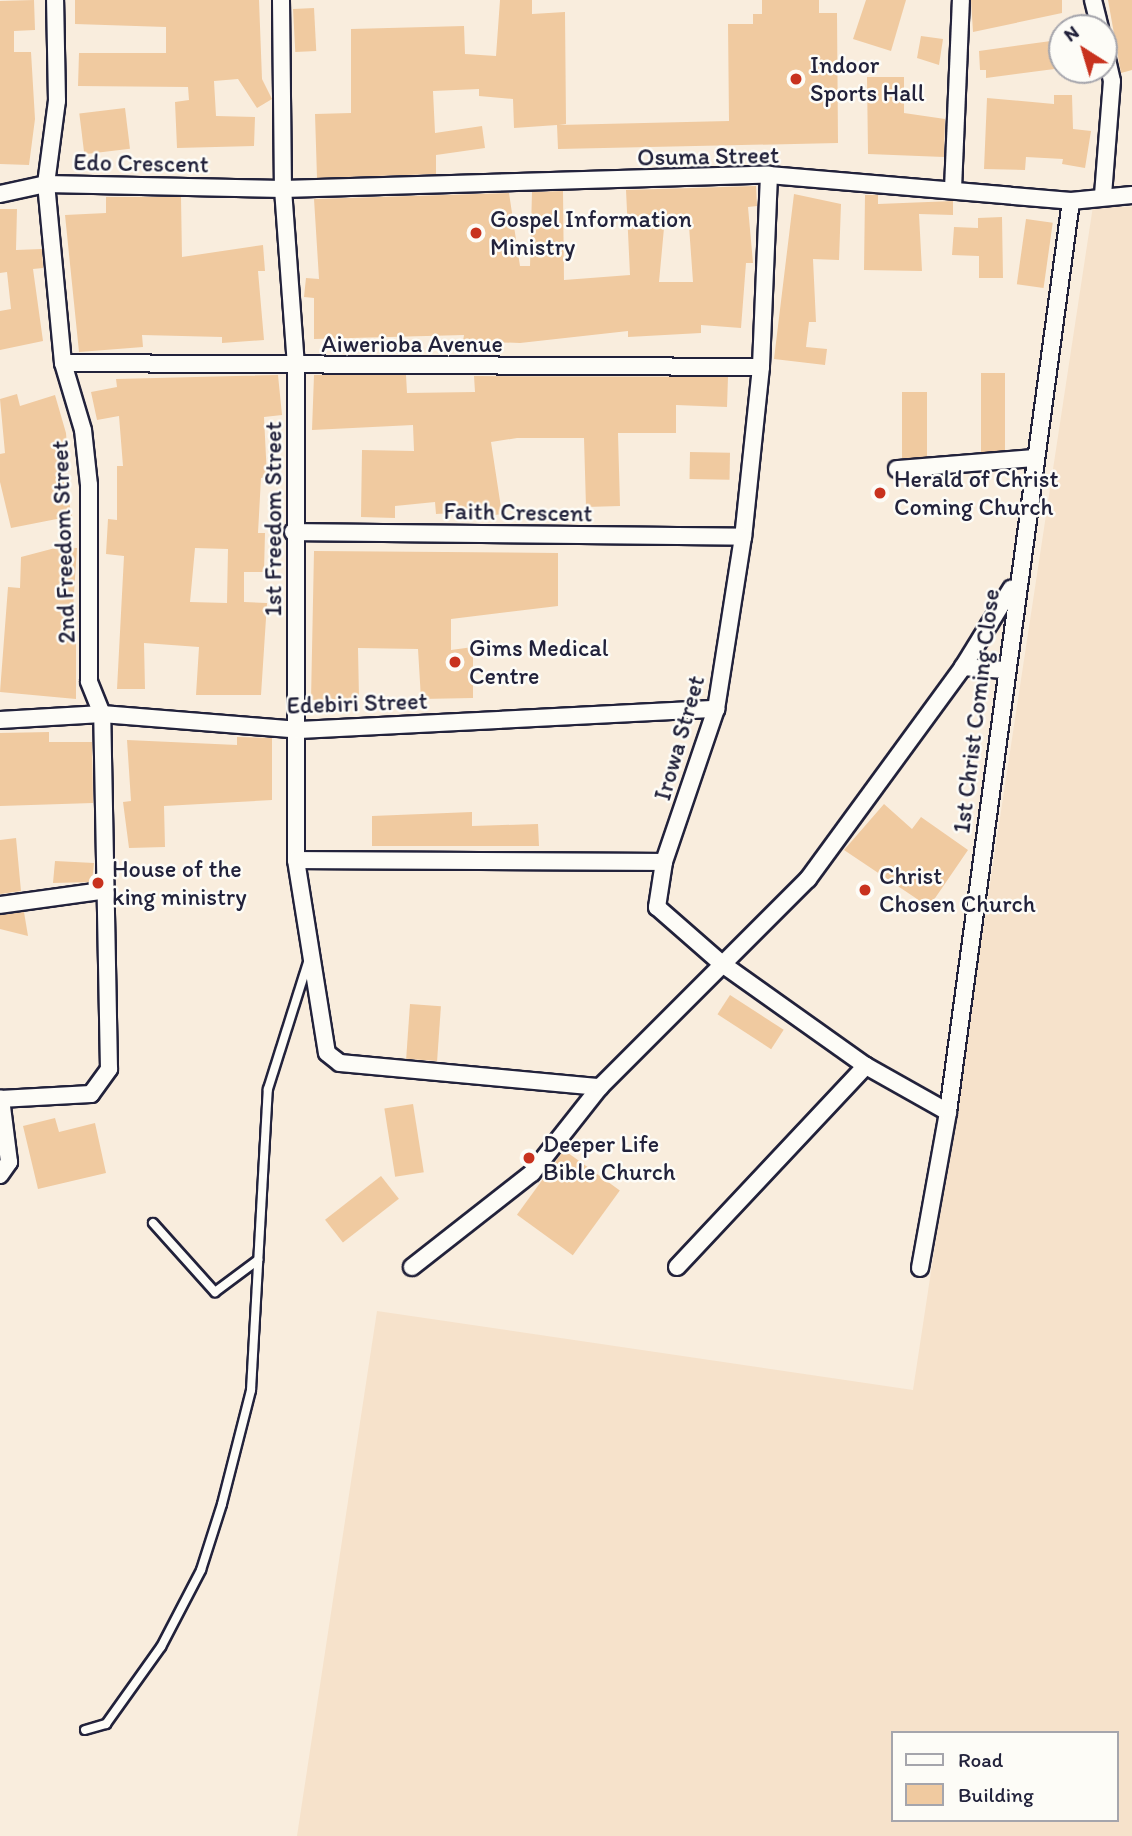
<!DOCTYPE html>
<html>
<head>
<meta charset="utf-8">
<style>
  body { margin:0 }
  #map { position:relative; width:1132px; height:1836px; overflow:hidden; background:#f9eddd; font-family:Itim,sans-serif }
  div>[style] { position:absolute }
  [style*='--x'] { left:calc(var(--x)*1px); top:calc(var(--y)*1px); width:calc(var(--w)*1px); rotate:calc(var(--a)*1deg) }
  .built>* { inset:0; background:#f6e2cb }
  .building>* { inset:0; background:#f0caa0; transform-origin:0 0 }
  .roads { filter:drop-shadow(2px 0 #22223b) drop-shadow(-2px 0 #22223b) drop-shadow(0 2px #22223b) drop-shadow(0 -2px #22223b) }
  .service>* { height:8px; margin:-4px; padding:0 4px; transform-origin:4px; border-radius:4px; background:#fdfcf7 }
  .minor>* { height:16px; margin:-8px; padding:0 8px; transform-origin:8px; border-radius:8px; background:#fdfcf7 }
  .dots>* { width:19px; height:19px; translate:-50% -50%; box-sizing:border-box; border:4px solid #fdfcf7; border-radius:50% }
  span { translate:-50% -50%; white-space:nowrap; text-align:center; line-height:1.15; -webkit-text-stroke:5px #fdfcf7; paint-order:stroke }
  .poi-label { font-size:24px; color:#22223b }
  .left { translate:0 -50%; text-align:left }
  .street-label { font-size:24px; color:#22223b }
  .legend { position:absolute; left:891px; top:1731px; width:228px; height:91px; box-sizing:border-box; background:#fdfcf7; border:2px solid #a5a5ac; margin:0; padding:9px 12px; list-style:none; font-size:21px; color:#22223b }
  .legend li { display:flex; align-items:center; gap:14px; height:35px }
  .legend b { width:35px; border:2px solid #a5a5ac }
  .north { position:absolute; left:1048px; top:14px; width:70px; height:70px; box-sizing:border-box; background:#fdfcf7; border:2px solid #a5a5ac; border-radius:50%; rotate:323deg; font-size:19px; font-weight:700; line-height:28px; text-align:center; color:#22223b }
  .north::after { content:''; display:block; margin:auto; width:24px; height:32px; background:#c8321e; clip-path:polygon(50% 0,100% 100%,50% 72%,0 100%) }
</style>
</head>
<body>
<div id="map">
  <div class="built">
    <div style="clip-path:polygon(evenodd,1093px 206px,1132px 207px,1132px 1836px,297px 1836px,377px 1311px,913px 1390px,1093px 206px,892px 1733px,1116px 1733px,1116px 1820px,892px 1820px,892px 1733px)"></div>
  </div>
  <div class="building">
    <div style="clip-path:polygon(34px 0,35px 30px,14px 31px,14px 52px,31px 52px,35px 119px,29px 165px,0 164px,0 1px)"></div>
    <div style="clip-path:polygon(75px 0,259px 0,262px 79px,272px 99px,257px 108px,238px 79px,214px 81px,216px 116px,255px 117px,254px 146px,177px 148px,175px 102px,189px 100px,188px 87px,78px 86px,79px 53px,166px 53px,166px 27px,75px 24px)"></div>
    <div style="clip-path:polygon(500px 0,532px 0,532px 14px,565px 12px,566px 124px,559px 125px,729px 121px,728px 24px,753px 24px,753px 14px,762px 14px,762px 0,819px 0,819px 13px,837px 13px,838px 143px,558px 149px,557px 125px,514px 128px,513px 99px,479px 96px,479px 89px,433px 91px,435px 133px,482px 126px,485px 148px,436px 155px,436px 174px,317px 178px,315px 114px,351px 113px,351px 29px,464px 26px,465px 54px,496px 56px)"></div>
    <div style="clip-path:polygon(866px 0,906px 0,891px 51px,853px 39px)"></div>
    <div style="clip-path:polygon(971px 0,1062px 0,1062px 13px,973px 32px)"></div>
    <div style="clip-path:polygon(1108px 0,1132px 0,1132px 70px,1121px 73px)"></div>
    <div style="left:314px;top:8px;width:43px;height:21px;rotate:87deg"></div>
    <div style="clip-path:polygon(921px 36px,943px 39px,939px 65px,917px 58px)"></div>
    <div style="clip-path:polygon(1051px 41px,1062px 44px,1062px 68px,986px 78px,986px 70px,980px 70px,979px 51px)"></div>
    <div style="clip-path:polygon(867px 77px,904px 77px,904px 113px,945px 119px,944px 157px,868px 154px)"></div>
    <div style="clip-path:polygon(1054px 95px,1072px 95px,1073px 129px,1091px 131px,1085px 168px,1062px 164px,1063px 159px,1026px 157px,1025px 170px,984px 169px,987px 98px,1054px 104px)"></div>
    <div style="left:125px;top:108px;width:41px;height:46px;rotate:83deg"></div>
    <div style="clip-path:polygon(evenodd,756px 186px,757px 206px,748px 207px,753px 263px,746px 263px,741px 328px,701px 325px,701px 333px,628px 337px,628px 331px,520px 343px,463px 341px,464px 335px,314px 339px,314px 298px,304px 297px,306px 278px,319px 279px,314px 199px,509px 193px,520px 266px,530px 266px,532px 192px,563px 191px,564px 280px,630px 275px,626px 190px,756px 186px,689px 226px,693px 282px,659px 282px,664px 228px,689px 226px)"></div>
    <div style="clip-path:polygon(794px 194px,841px 204px,839px 260px,813px 259px,816px 322px,809px 322px,806px 347px,827px 349px,825px 365px,774px 359px)"></div>
    <div style="clip-path:polygon(865px 195px,878px 195px,878px 204px,953px 201px,953px 215px,919px 214px,922px 271px,864px 270px)"></div>
    <div style="clip-path:polygon(106px 197px,181px 197px,182px 257px,263px 245px,265px 271px,258px 271px,264px 340px,222px 343px,222px 337px,142px 335px,143px 347px,79px 352px,65px 215px,106px 213px)"></div>
    <div style="clip-path:polygon(0 209px,17px 209px,16px 250px,42px 249px,43px 268px,33px 269px,43px 341px,0 350px,0 311px,11px 309px,7px 272px,0 273px)"></div>
    <div style="clip-path:polygon(1002px 217px,1003px 278px,979px 278px,979px 256px,952px 255px,954px 227px,978px 228px,978px 218px)"></div>
    <div style="left:1026px;top:219px;width:27px;height:66px;rotate:8deg"></div>
    <div style="left:981px;top:373px;width:24px;height:79px"></div>
    <div style="clip-path:polygon(evenodd,278px 375px,282px 415px,264px 417px,267px 477px,261px 478px,258px 533px,265px 533px,264px 572px,244px 572px,244px 602px,267px 603px,261px 695px,196px 695px,199px 647px,144px 643px,145px 689px,117px 689px,124px 556px,106px 554px,108px 519px,117px 520px,117px 466px,123px 466px,119px 416px,97px 420px,91px 392px,117px 387px,116px 379px,278px 375px,195px 548px,228px 549px,227px 603px,190px 602px,195px 548px)"></div>
    <div style="clip-path:polygon(314px 375px,406px 375px,407px 393px,475px 392px,474px 376px,728px 377px,727px 407px,676px 405px,676px 433px,618px 433px,620px 506px,586px 507px,584px 438px,517px 438px,491px 442px,502px 514px,474px 518px,473px 512px,436px 514px,435px 502px,395px 506px,395px 518px,361px 517px,362px 450px,414px 451px,413px 425px,312px 430px)"></div>
    <div style="left:902px;top:392px;width:25px;height:66px"></div>
    <div style="clip-path:polygon(17px 394px,20px 406px,55px 395px,66px 433px,69px 472px,63px 472px,72px 516px,11px 528px,0 482px,0 454px,5px 453px,0 399px)"></div>
    <div style="left:690px;top:452px;width:40px;height:27px;rotate:1deg"></div>
    <div style="clip-path:polygon(59px 547px,77px 548px,71px 639px,76px 639px,76px 699px,0 692px,8px 587px,20px 588px,21px 557px)"></div>
    <div style="clip-path:polygon(314px 551px,558px 553px,558px 606px,451px 619px,451px 650px,473px 647px,473px 698px,421px 699px,418px 649px,358px 648px,359px 698px,311px 700px)"></div>
    <div style="clip-path:polygon(49px 732px,49px 742px,92px 742px,93px 803px,0 806px,0 733px)"></div>
    <div style="clip-path:polygon(237px 737px,272px 738px,272px 800px,164px 806px,165px 847px,129px 848px,123px 802px,131px 801px,127px 740px,237px 745px)"></div>
    <div style="clip-path:polygon(884px 804px,912px 829px,921px 817px,968px 850px,929px 907px,844px 850px)"></div>
    <div style="clip-path:polygon(472px 812px,472px 826px,538px 824px,539px 846px,372px 846px,372px 816px)"></div>
    <div style="clip-path:polygon(16px 838px,21px 891px,0 894px,0 840px)"></div>
    <div style="clip-path:polygon(55px 861px,94px 863px,92px 882px,53px 883px)"></div>
    <div style="clip-path:polygon(24px 912px,28px 936px,0 929px,0 915px)"></div>
    <div style="left:730px;top:995px;width:64px;height:23px;rotate:33deg"></div>
    <div style="left:410px;top:1004px;width:31px;height:55px;rotate:4deg"></div>
    <div style="left:413px;top:1104px;width:69px;height:29px;rotate:81deg"></div>
    <div style="clip-path:polygon(55px 1118px,59px 1132px,95px 1123px,106px 1173px,38px 1189px,23px 1126px)"></div>
    <div style="left:564px;top:1150px;width:69px;height:80px;rotate:36deg"></div>
    <div style="left:381px;top:1176px;width:29px;height:71px;rotate:52deg"></div>
  </div>
  <div class="roads">
    <div class="service">
      <div style="--x:153;--y:1223;--w:93;--a:48.1"></div>
      <div style="--x:215;--y:1292;--w:54;--a:-36.7"></div>
      <div style="--x:85;--y:1730;--w:22;--a:-16"></div>
      <div style="--x:106;--y:1724;--w:95;--a:-54.5"></div>
      <div style="--x:161;--y:1647;--w:87;--a:-62.5"></div>
      <div style="--x:201;--y:1570;--w:69;--a:-72.3"></div>
      <div style="--x:222;--y:1504;--w:118;--a:-75.7"></div>
      <div style="--x:251;--y:1390;--w:301;--a:-86.8"></div>
      <div style="--x:268;--y:1089;--w:133;--a:-72.5"></div>
    </div>
    <div class="minor">
      <div style="--x:281;--y:0;--w:189;--a:89.4"></div>
      <div style="--x:283;--y:189;--w:177;--a:85.8"></div>
      <div style="--x:296;--y:366;--w:494;--a:90"></div>
      <div style="--x:296;--y:860;--w:195;--a:80.9"></div>
      <div style="--x:327;--y:1053;--w:16;--a:38"></div>
      <div style="--x:340;--y:1063;--w:261;--a:5.3"></div>
      <div style="--x:1093;--y:0;--w:29;--a:76"></div>
      <div style="--x:769;--y:175;--w:192;--a:92.4"></div>
      <div style="--x:761;--y:367;--w:171;--a:96"></div>
      <div style="--x:743;--y:537;--w:174;--a:98.9"></div>
      <div style="--x:716;--y:709;--w:162;--a:108.8"></div>
      <div style="--x:664;--y:862;--w:46;--a:98.8"></div>
      <div style="--x:657;--y:907;--w:85;--a:41.2"></div>
      <div style="--x:721;--y:963;--w:178;--a:35.4"></div>
      <div style="--x:866;--y:1066;--w:94;--a:29.3"></div>
      <div style="--x:953;--y:189;--w:189;--a:-87.6"></div>
      <div style="--x:0;--y:194;--w:47;--a:-12.3"></div>
      <div style="--x:46;--y:184;--w:237;--a:1.2"></div>
      <div style="--x:283;--y:189;--w:486;--a:-1.7"></div>
      <div style="--x:769;--y:175;--w:303;--a:4.9"></div>
      <div style="--x:1071;--y:201;--w:61;--a:-5.6"></div>
      <div style="--x:1103;--y:195;--w:114;--a:-85.5"></div>
      <div style="--x:1112;--y:81;--w:36;--a:-103"></div>
      <div style="--x:63;--y:363;--w:698;--a:0.33"></div>
      <div style="--x:897;--y:469;--w:136;--a:-4.6"></div>
      <div style="--x:293;--y:532;--w:450;--a:0.6"></div>
      <div style="--x:963;--y:667;--w:41;--a:4.2"></div>
      <div style="--x:0;--y:720;--w:102;--a:-3.4"></div>
      <div style="--x:102;--y:714;--w:198;--a:4.6"></div>
      <div style="--x:299;--y:730;--w:418;--a:-2.9"></div>
      <div style="--x:296;--y:860;--w:368;--a:0.3"></div>
      <div style="--x:0;--y:905;--w:102;--a:-7.9"></div>
      <div style="--x:0;--y:1099;--w:91;--a:-3.1"></div>
      <div style="--x:91;--y:1094;--w:31;--a:-54"></div>
      <div style="--x:109;--y:1069;--w:355;--a:-91.1"></div>
      <div style="--x:102;--y:714;--w:35;--a:-112"></div>
      <div style="--x:89;--y:681;--w:196;--a:-90"></div>
      <div style="--x:89;--y:485;--w:55;--a:-96.2"></div>
      <div style="--x:83;--y:430;--w:70;--a:-106.6"></div>
      <div style="--x:63;--y:363;--w:180;--a:-95.4"></div>
      <div style="--x:46;--y:184;--w:84;--a:-82.5"></div>
      <div style="--x:57;--y:101;--w:101;--a:-91.1"></div>
      <div style="--x:0;--y:1175;--w:16;--a:-55"></div>
      <div style="--x:9;--y:1162;--w:64;--a:-97.2"></div>
      <div style="--x:412;--y:1267;--w:152;--a:-38.1"></div>
      <div style="--x:532;--y:1173;--w:110;--a:-51.7"></div>
      <div style="--x:600;--y:1087;--w:294;--a:-45"></div>
      <div style="--x:808;--y:879;--w:263;--a:-53.8"></div>
      <div style="--x:963;--y:667;--w:92;--a:-58.4"></div>
      <div style="--x:677;--y:1267;--w:276;--a:-46.8"></div>
      <div style="--x:920;--y:1268;--w:158;--a:-79.8"></div>
      <div style="--x:948;--y:1112;--w:919;--a:-82.31"></div>
    </div>
  </div>
  <div class="dots">
    <div style="left:796px;top:79px;background:#c8321e"></div>
    <div style="left:476px;top:233px;background:#c8321e"></div>
    <div style="left:880px;top:493px;background:#c8321e"></div>
    <div style="left:455px;top:662px;background:#c8321e"></div>
    <div style="left:98px;top:883px;background:#c8321e"></div>
    <div style="left:865px;top:890px;background:#c8321e"></div>
    <div style="left:529px;top:1158px;background:#c8321e"></div>
  </div>
  <div class="poi-label">
    <span class="left" style="left:810px;top:79px">Indoor<br>Sports Hall</span>
    <span class="left" style="left:490px;top:233px">Gospel Information<br>Ministry</span>
    <span class="left" style="left:894px;top:493px">Herald of Christ<br>Coming Church</span>
    <span class="left" style="left:469px;top:662px">Gims Medical<br>Centre</span>
    <span class="left" style="left:112px;top:883px">House of the<br>king ministry</span>
    <span class="left" style="left:879px;top:890px">Christ<br>Chosen Church</span>
    <span class="left" style="left:543px;top:1158px">Deeper Life<br>Bible Church</span>
  </div>
  <div class="street-label">
    <span style="left:708px;top:156px;rotate:-1deg">Osuma Street</span>
    <span style="left:141px;top:163px;rotate:1deg">Edo Crescent</span>
    <span style="left:412px;top:344px">Aiwerioba Avenue</span>
    <span style="left:518px;top:512px;rotate:1deg">Faith Crescent</span>
    <span style="left:273px;top:519px;rotate:-90deg">1st Freedom Street</span>
    <span style="left:63px;top:542px;rotate:-92deg">2nd Freedom Street</span>
    <span style="left:357px;top:703px;rotate:-2deg">Edebiri Street</span>
    <span style="left:976px;top:711px;rotate:-83deg">1st Christ Coming Close</span>
    <span style="left:679px;top:738px;rotate:-74deg">Irowa Street</span>
  </div>
  <ul class="legend">
  <li><b style="height:9px;background:#fdfcf7"></b>Road</li>
  <li><b style="height:19px;background:#f0caa0"></b>Building</li>
  </ul>
  <div class="north">N</div>
</div>
</body>
</html>
